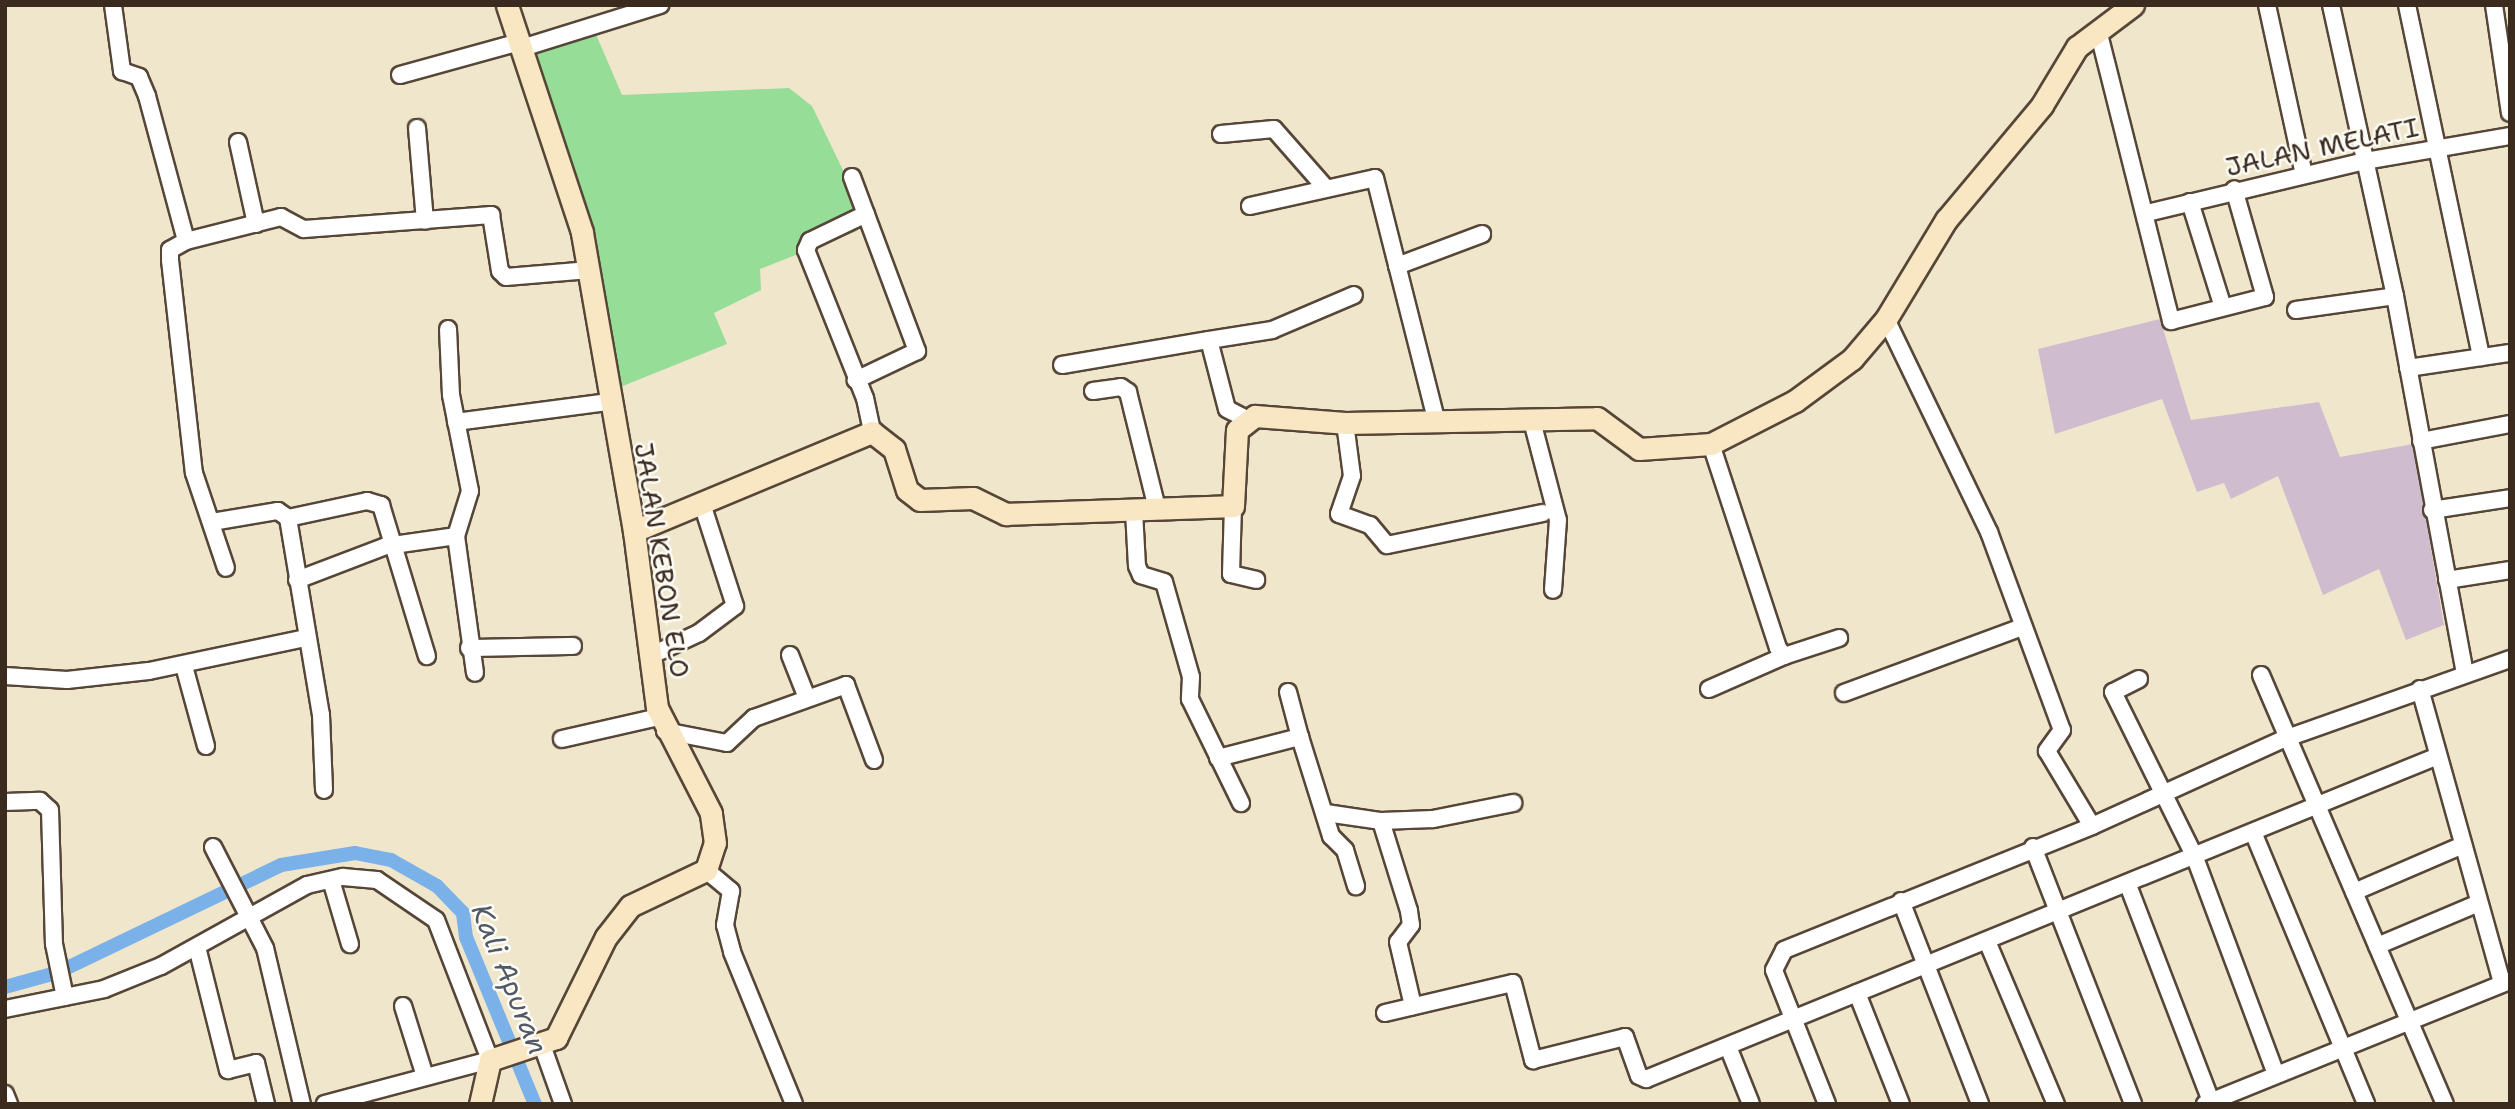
<!DOCTYPE html>
<html>
<head>
<meta charset="utf-8">
<style>
  body { margin:0 }
  #map { position:relative; width:2515px; height:1109px; overflow:hidden; background:#f0e6cb; font-family:"Shantell Sans",sans-serif }
  div>[style] { position:absolute }
  [style*='--x'] { left:calc(var(--x)*1px); top:calc(var(--y)*1px); width:calc(var(--w)*1px); rotate:calc(var(--a)*1deg) }
  .industrial>* { inset:0; background:#cfbdcf }
  .green>* { inset:0; background:#96dd97 }
  .canal>* { height:14px; margin:-7px; padding:0 7px; transform-origin:7px; border-radius:7px; background:#7ab1e9 }
  .roads { filter:drop-shadow(2px 0 #564638) drop-shadow(-2px 0 #564638) drop-shadow(0 2px #564638) drop-shadow(0 -2px #564638) }
  .street>* { height:16px; margin:-8px; padding:0 8px; transform-origin:8px; border-radius:8px; background:#fff }
  .secondary>* { height:21px; margin:-10.5px; padding:0 10.5px; transform-origin:10.5px; border-radius:10.5px; background:#f9e7c3 }
  span { translate:-50% -50%; white-space:nowrap; text-align:center; line-height:1.15; -webkit-text-stroke:5px #fdfcf7; paint-order:stroke }
  .street-label { font-size:26px; color:#3b2a1e }
  .water-label { font-size:28px; color:#515965; font-style:italic }
  .frame { position:absolute; inset:0; border:7px solid #3b2a1e; pointer-events:none }
</style>
</head>
<body>
<div id="map">
  <div class="industrial">
    <div style="clip-path:polygon(2160px 319px,2191px 420px,2319px 402px,2340px 457px,2413px 444px,2444px 625px,2406px 640px,2379px 569px,2323px 595px,2278px 476px,2231px 499px,2224px 483px,2197px 492px,2162px 399px,2055px 434px,2038px 349px)"></div>
  </div>
  <div class="green">
    <div style="clip-path:polygon(589px 18px,622px 95px,789px 88px,812px 106px,857px 199px,857px 231px,760px 269px,761px 290px,714px 313px,727px 344px,608px 392px,602px 337px,522px 41px)"></div>
  </div>
  <div class="canal">
    <div style="--x:244;--y:883;--w:41;--a:-25.9"></div>
    <div style="--x:281;--y:865;--w:75;--a:-9.2"></div>
    <div style="--x:355;--y:853;--w:37;--a:11"></div>
    <div style="--x:391;--y:860;--w:53;--a:29.5"></div>
    <div style="--x:437;--y:886;--w:37;--a:46"></div>
    <div style="--x:463;--y:913;--w:24;--a:83"></div>
    <div style="--x:466;--y:937;--w:181;--a:67.6"></div>
    <div style="--x:69;--y:967;--w:171;--a:-25.7"></div>
    <div style="--x:5;--y:987;--w:46;--a:-15.3"></div>
  </div>
  <div class="roads">
    <div class="street">
      <div style="--x:113;--y:5;--w:67;--a:82.2"></div>
      <div style="--x:122;--y:71;--w:18;--a:19"></div>
      <div style="--x:139;--y:77;--w:21;--a:67"></div>
      <div style="--x:147;--y:96;--w:150;--a:74.9"></div>
      <div style="--x:186;--y:241;--w:18;--a:151"></div>
      <div style="--x:170;--y:250;--w:10;--a:90"></div>
      <div style="--x:170;--y:260;--w:214;--a:83.6"></div>
      <div style="--x:194;--y:473;--w:100;--a:71.4"></div>
      <div style="--x:2267;--y:5;--w:174;--a:77.7"></div>
      <div style="--x:2331;--y:5;--w:298;--a:77.6"></div>
      <div style="--x:2395;--y:296;--w:380;--a:79.5"></div>
      <div style="--x:2407;--y:5;--w:360;--a:78.1"></div>
      <div style="--x:2494;--y:5;--w:109;--a:81.6"></div>
      <div style="--x:2099;--y:34;--w:296;--a:75.9"></div>
      <div style="--x:2171;--y:321;--w:97;--a:-14.3"></div>
      <div style="--x:2265;--y:297;--w:112;--a:-106"></div>
      <div style="--x:522;--y:48;--w:145;--a:-17.3"></div>
      <div style="--x:400;--y:75;--w:124;--a:-15.4"></div>
      <div style="--x:417;--y:128;--w:93;--a:85.1"></div>
      <div style="--x:1221;--y:134;--w:53;--a:-5.4"></div>
      <div style="--x:1274;--y:129;--w:76;--a:48.7"></div>
      <div style="--x:238;--y:142;--w:84;--a:77.6"></div>
      <div style="--x:852;--y:177;--w:186;--a:69.5"></div>
      <div style="--x:917;--y:351;--w:68;--a:154.6"></div>
      <div style="--x:2190;--y:202;--w:110;--a:72.6"></div>
      <div style="--x:1250;--y:206;--w:128;--a:-12.6"></div>
      <div style="--x:1375;--y:178;--w:249;--a:75.8"></div>
      <div style="--x:2147;--y:213;--w:224;--a:-13.4"></div>
      <div style="--x:2365;--y:161;--w:147;--a:-9.8"></div>
      <div style="--x:866;--y:214;--w:62;--a:154.3"></div>
      <div style="--x:810;--y:241;--w:10;--a:114"></div>
      <div style="--x:806;--y:250;--w:159;--a:68.3"></div>
      <div style="--x:865;--y:398;--w:35;--a:78"></div>
      <div style="--x:186;--y:241;--w:98;--a:-14.2"></div>
      <div style="--x:281;--y:217;--w:26;--a:28"></div>
      <div style="--x:304;--y:229;--w:188;--a:-4.3"></div>
      <div style="--x:491;--y:215;--w:57;--a:80.9"></div>
      <div style="--x:500;--y:271;--w:8;--a:45"></div>
      <div style="--x:506;--y:277;--w:84;--a:-4.8"></div>
      <div style="--x:1397;--y:266;--w:91;--a:-20.6"></div>
      <div style="--x:2296;--y:310;--w:100;--a:-8"></div>
      <div style="--x:1886;--y:319;--w:237;--a:64.2"></div>
      <div style="--x:1989;--y:532;--w:211;--a:69.8"></div>
      <div style="--x:2062;--y:730;--w:26;--a:126"></div>
      <div style="--x:2047;--y:751;--w:87;--a:59"></div>
      <div style="--x:1209;--y:340;--w:64;--a:-9"></div>
      <div style="--x:1272;--y:330;--w:89;--a:-23.1"></div>
      <div style="--x:1062;--y:365;--w:149;--a:-9.7"></div>
      <div style="--x:1209;--y:340;--w:71;--a:75.4"></div>
      <div style="--x:1227;--y:409;--w:20;--a:27"></div>
      <div style="--x:2408;--y:368;--w:103;--a:-8.4"></div>
      <div style="--x:1093;--y:391;--w:28;--a:-8"></div>
      <div style="--x:1121;--y:387;--w:9;--a:36"></div>
      <div style="--x:1128;--y:392;--w:120;--a:76"></div>
      <div style="--x:1532;--y:421;--w:102;--a:75.3"></div>
      <div style="--x:1558;--y:520;--w:70;--a:94.1"></div>
      <div style="--x:456;--y:422;--w:152;--a:-7.5"></div>
      <div style="--x:1345;--y:423;--w:53;--a:82.5"></div>
      <div style="--x:1352;--y:476;--w:40;--a:108.9"></div>
      <div style="--x:1339;--y:514;--w:33;--a:20"></div>
      <div style="--x:1370;--y:525;--w:26;--a:50"></div>
      <div style="--x:1387;--y:545;--w:159;--a:-11.6"></div>
      <div style="--x:2421;--y:441;--w:91;--a:-10.8"></div>
      <div style="--x:1711;--y:444;--w:215;--a:71.8"></div>
      <div style="--x:1778;--y:648;--w:10;--a:53"></div>
      <div style="--x:1784;--y:656;--w:58;--a:-18.1"></div>
      <div style="--x:1233;--y:506;--w:68;--a:91.7"></div>
      <div style="--x:1231;--y:574;--w:26;--a:13"></div>
      <div style="--x:2432;--y:510;--w:79;--a:-8.7"></div>
      <div style="--x:1134;--y:511;--w:55;--a:86.9"></div>
      <div style="--x:1137;--y:566;--w:10;--a:66"></div>
      <div style="--x:1141;--y:575;--w:24;--a:17"></div>
      <div style="--x:1164;--y:582;--w:99;--a:74.1"></div>
      <div style="--x:1191;--y:677;--w:22;--a:93"></div>
      <div style="--x:1190;--y:699;--w:116;--a:63.9"></div>
      <div style="--x:288;--y:518;--w:81;--a:-12.1"></div>
      <div style="--x:367;--y:501;--w:15;--a:16"></div>
      <div style="--x:381;--y:505;--w:158;--a:73.1"></div>
      <div style="--x:212;--y:522;--w:67;--a:-9.5"></div>
      <div style="--x:278;--y:511;--w:12;--a:35"></div>
      <div style="--x:288;--y:518;--w:200;--a:80.5"></div>
      <div style="--x:321;--y:715;--w:75;--a:87.7"></div>
      <div style="--x:456;--y:536;--w:138;--a:82.1"></div>
      <div style="--x:297;--y:580;--w:95;--a:-20.9"></div>
      <div style="--x:386;--y:546;--w:71;--a:-8.1"></div>
      <div style="--x:456;--y:536;--w:47;--a:-72.7"></div>
      <div style="--x:470;--y:491;--w:98;--a:-101.2"></div>
      <div style="--x:451;--y:395;--w:66;--a:-92.6"></div>
      <div style="--x:2447;--y:580;--w:64;--a:-9"></div>
      <div style="--x:469;--y:648;--w:104;--a:-1.1"></div>
      <div style="--x:790;--y:655;--w:46;--a:68.4"></div>
      <div style="--x:650;--y:656;--w:54;--a:-25.1"></div>
      <div style="--x:699;--y:633;--w:45;--a:-36.9"></div>
      <div style="--x:735;--y:606;--w:107;--a:-107.9"></div>
      <div style="--x:184;--y:666;--w:83;--a:74.6"></div>
      <div style="--x:2261;--y:675;--w:467;--a:66.8"></div>
      <div style="--x:5;--y:676;--w:62;--a:3.7"></div>
      <div style="--x:67;--y:680;--w:82;--a:-6.3"></div>
      <div style="--x:149;--y:671;--w:160;--a:-11.9"></div>
      <div style="--x:2139;--y:679;--w:29;--a:153"></div>
      <div style="--x:2113;--y:692;--w:182;--a:63.6"></div>
      <div style="--x:2194;--y:855;--w:234;--a:69.5"></div>
      <div style="--x:1709;--y:689;--w:82;--a:-23.7"></div>
      <div style="--x:2420;--y:689;--w:304;--a:74.4"></div>
      <div style="--x:1288;--y:692;--w:47;--a:75.1"></div>
      <div style="--x:1844;--y:693;--w:190;--a:-20.3"></div>
      <div style="--x:665;--y:731;--w:63;--a:11"></div>
      <div style="--x:727;--y:743;--w:37;--a:-43"></div>
      <div style="--x:754;--y:718;--w:98;--a:-19.7"></div>
      <div style="--x:846;--y:685;--w:80;--a:69.5"></div>
      <div style="--x:562;--y:739;--w:99;--a:-12.8"></div>
      <div style="--x:1218;--y:758;--w:85;--a:-14.4"></div>
      <div style="--x:1300;--y:737;--w:104;--a:72.6"></div>
      <div style="--x:1331;--y:836;--w:20;--a:45"></div>
      <div style="--x:1345;--y:850;--w:38;--a:73"></div>
      <div style="--x:5;--y:802;--w:35;--a:-2"></div>
      <div style="--x:40;--y:801;--w:13;--a:42"></div>
      <div style="--x:50;--y:810;--w:134;--a:88.3"></div>
      <div style="--x:54;--y:944;--w:54;--a:78.3"></div>
      <div style="--x:1326;--y:813;--w:56;--a:8.3"></div>
      <div style="--x:1381;--y:821;--w:52;--a:-2.2"></div>
      <div style="--x:1433;--y:819;--w:82;--a:-11.3"></div>
      <div style="--x:1381;--y:821;--w:94;--a:72.7"></div>
      <div style="--x:1409;--y:911;--w:14;--a:82"></div>
      <div style="--x:1411;--y:925;--w:21;--a:127"></div>
      <div style="--x:1398;--y:942;--w:66;--a:76.8"></div>
      <div style="--x:2253;--y:832;--w:295;--a:67.4"></div>
      <div style="--x:213;--y:847;--w:114;--a:62.8"></div>
      <div style="--x:265;--y:948;--w:160;--a:76.7"></div>
      <div style="--x:2033;--y:847;--w:276;--a:68.7"></div>
      <div style="--x:706;--y:870;--w:33;--a:40"></div>
      <div style="--x:731;--y:891;--w:35;--a:100"></div>
      <div style="--x:725;--y:925;--w:28;--a:75"></div>
      <div style="--x:732;--y:952;--w:164;--a:67.8"></div>
      <div style="--x:331;--y:880;--w:67;--a:73.5"></div>
      <div style="--x:2128;--y:885;--w:235;--a:69"></div>
      <div style="--x:2354;--y:892;--w:119;--a:-23.3"></div>
      <div style="--x:1901;--y:901;--w:218;--a:68.7"></div>
      <div style="--x:1987;--y:941;--w:177;--a:67.1"></div>
      <div style="--x:2377;--y:946;--w:111;--a:-22.9"></div>
      <div style="--x:197;--y:947;--w:127;--a:75.9"></div>
      <div style="--x:228;--y:1070;--w:29;--a:-14"></div>
      <div style="--x:256;--y:1063;--w:42;--a:76.3"></div>
      <div style="--x:1857;--y:993;--w:119;--a:68.4"></div>
      <div style="--x:403;--y:1006;--w:70;--a:72.6"></div>
      <div style="--x:5;--y:1009;--w:101;--a:-11.4"></div>
      <div style="--x:104;--y:989;--w:61;--a:-22"></div>
      <div style="--x:161;--y:966;--w:167;--a:-29"></div>
      <div style="--x:307;--y:885;--w:37;--a:-13"></div>
      <div style="--x:343;--y:877;--w:34;--a:5"></div>
      <div style="--x:377;--y:880;--w:71;--a:34.1"></div>
      <div style="--x:436;--y:920;--w:150;--a:68.9"></div>
      <div style="--x:490;--y:1060;--w:171;--a:165.1"></div>
      <div style="--x:1385;--y:1013;--w:131;--a:-13.2"></div>
      <div style="--x:1513;--y:983;--w:80;--a:75.4"></div>
      <div style="--x:1533;--y:1060;--w:95;--a:-14"></div>
      <div style="--x:1625;--y:1037;--w:41;--a:70.3"></div>
      <div style="--x:1639;--y:1076;--w:8;--a:23"></div>
      <div style="--x:1646;--y:1079;--w:855;--a:-22.19"></div>
      <div style="--x:542;--y:1045;--w:63;--a:70.4"></div>
      <div style="--x:1729;--y:1049;--w:59;--a:68.2"></div>
      <div style="--x:5;--y:1094;--w:11;--a:68"></div>
      <div style="--x:1827;--y:1104;--w:144;--a:-111.6"></div>
      <div style="--x:1774;--y:970;--w:22;--a:-63"></div>
      <div style="--x:1784;--y:950;--w:332;--a:-21.9"></div>
      <div style="--x:2092;--y:826;--w:211;--a:-24.4"></div>
      <div style="--x:2284;--y:739;--w:240;--a:-19.5"></div>
      <div style="--x:2205;--y:1104;--w:329;--a:-22"></div>
    </div>
    <div class="secondary">
      <div style="--x:634;--y:531;--w:258;--a:-22.6"></div>
      <div style="--x:872;--y:432;--w:28;--a:38"></div>
      <div style="--x:894;--y:449;--w:43;--a:72.4"></div>
      <div style="--x:907;--y:490;--w:16;--a:38"></div>
      <div style="--x:920;--y:500;--w:53;--a:-2.2"></div>
      <div style="--x:973;--y:498;--w:37;--a:26"></div>
      <div style="--x:1006;--y:514;--w:227;--a:-2"></div>
      <div style="--x:1233;--y:506;--w:76;--a:-87"></div>
      <div style="--x:1237;--y:430;--w:23;--a:-38"></div>
      <div style="--x:1255;--y:416;--w:90;--a:4.4"></div>
      <div style="--x:1345;--y:423;--w:252;--a:-1.1"></div>
      <div style="--x:1597;--y:418;--w:52;--a:36.4"></div>
      <div style="--x:1639;--y:449;--w:72;--a:-4"></div>
      <div style="--x:1711;--y:444;--w:94;--a:-27.1"></div>
      <div style="--x:1795;--y:401;--w:71;--a:-36.4"></div>
      <div style="--x:1852;--y:359;--w:52;--a:-49.6"></div>
      <div style="--x:1886;--y:319;--w:116;--a:-58.8"></div>
      <div style="--x:1946;--y:220;--w:150;--a:-50.1"></div>
      <div style="--x:2042;--y:105;--w:68;--a:-58.9"></div>
      <div style="--x:2077;--y:47;--w:70;--a:-36.9"></div>
      <div style="--x:480;--y:1104;--w:45;--a:-77.2"></div>
      <div style="--x:490;--y:1060;--w:70;--a:-18.4"></div>
      <div style="--x:556;--y:1038;--w:113;--a:-63.7"></div>
      <div style="--x:606;--y:937;--w:39;--a:-52"></div>
      <div style="--x:630;--y:906;--w:84;--a:-25.3"></div>
      <div style="--x:706;--y:870;--w:28;--a:-72"></div>
      <div style="--x:715;--y:843;--w:30;--a:-98"></div>
      <div style="--x:711;--y:813;--w:118;--a:-117.2"></div>
      <div style="--x:657;--y:708;--w:178;--a:-97.4"></div>
      <div style="--x:634;--y:531;--w:303;--a:-99.9"></div>
      <div style="--x:582;--y:232;--w:239;--a:-108.3"></div>
    </div>
  </div>
  <div class="street-label">
    <span style="left:2322px;top:147px;rotate:-12deg">JALAN MELATI</span>
    <span style="left:662px;top:560px;rotate:81deg">JALAN KEBON ELO</span>
  </div>
  <div class="water-label">
    <span style="left:510px;top:979px;rotate:68deg">Kali Apuran</span>
  </div>
  <div class="frame"></div>
</div>
</body>
</html>
